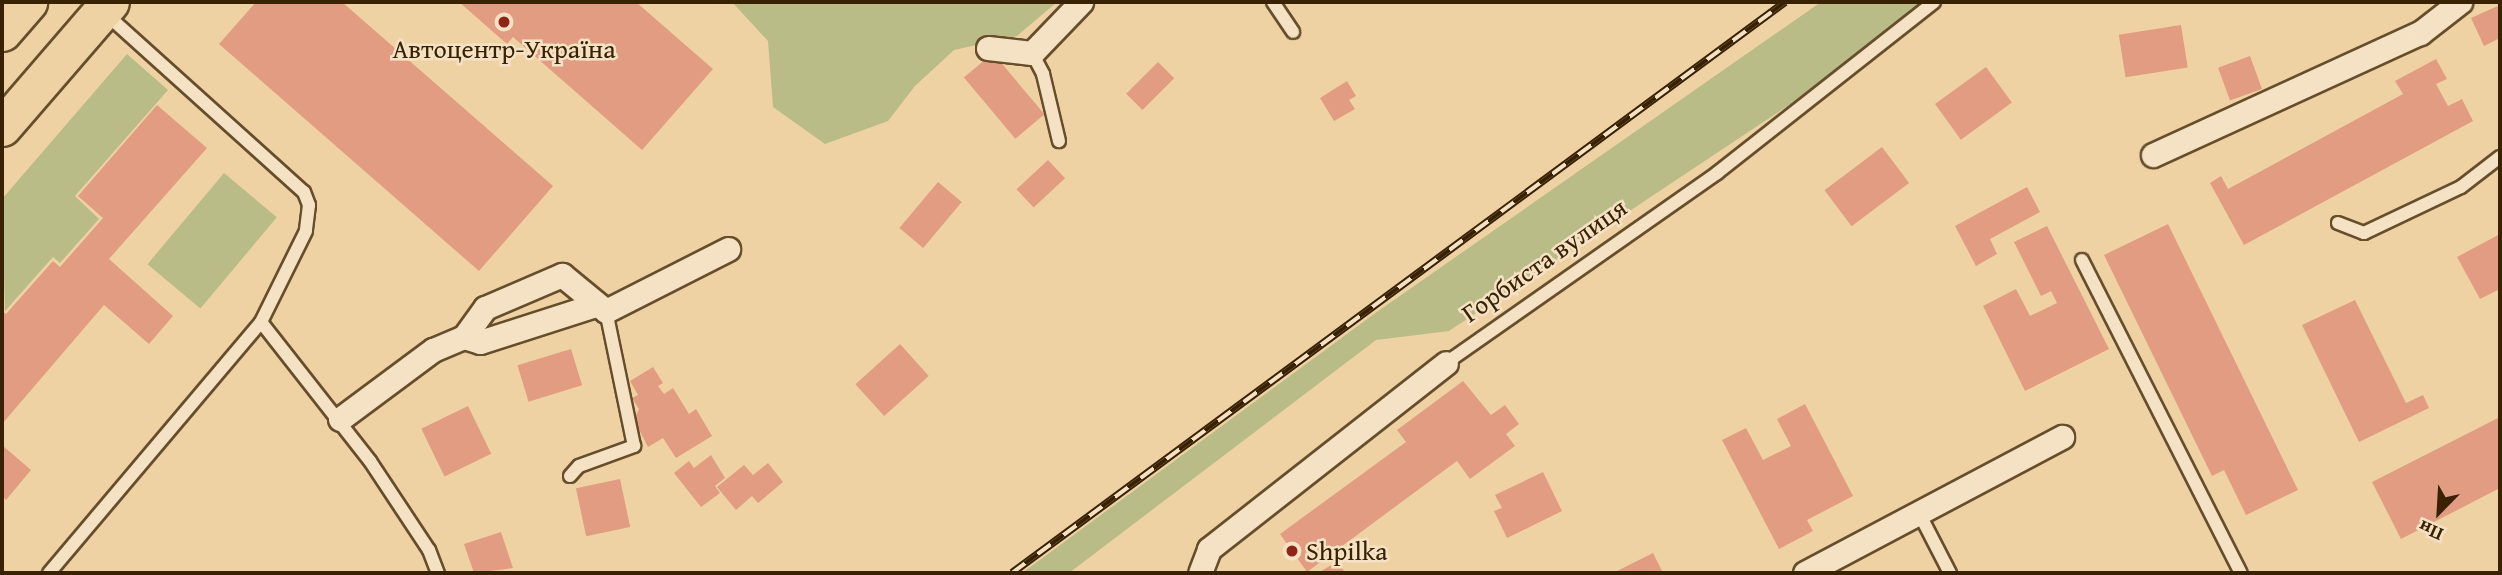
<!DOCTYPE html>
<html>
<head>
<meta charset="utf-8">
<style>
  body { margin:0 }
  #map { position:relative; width:2502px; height:575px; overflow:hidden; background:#efd2a4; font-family:"Gentium Book Plus",serif }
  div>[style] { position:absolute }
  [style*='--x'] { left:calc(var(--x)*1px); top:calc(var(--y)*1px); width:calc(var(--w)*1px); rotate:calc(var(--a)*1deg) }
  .green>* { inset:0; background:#b9bc86; transform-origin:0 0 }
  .building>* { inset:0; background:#e19c82; transform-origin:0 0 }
  .roads { filter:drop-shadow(2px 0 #664e2b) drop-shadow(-2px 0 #664e2b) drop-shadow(0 2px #664e2b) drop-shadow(0 -2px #664e2b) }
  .service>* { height:12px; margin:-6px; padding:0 6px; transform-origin:6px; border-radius:6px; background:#f5e2c4 }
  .minor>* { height:23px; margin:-11.5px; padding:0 11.5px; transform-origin:11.5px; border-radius:11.5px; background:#f5e2c4 }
  .primary>* { height:37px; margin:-18.5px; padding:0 18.5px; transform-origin:18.5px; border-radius:18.5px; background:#efd2a4 }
  .rail>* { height:8px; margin-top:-4px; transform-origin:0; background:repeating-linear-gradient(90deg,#f5e2c4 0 16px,#382203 0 32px); box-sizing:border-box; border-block:2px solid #382203 }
  .dots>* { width:19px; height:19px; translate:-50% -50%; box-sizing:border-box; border:4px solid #f5e2c4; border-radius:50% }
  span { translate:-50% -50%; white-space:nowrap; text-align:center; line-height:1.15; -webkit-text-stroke:5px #f5e2c4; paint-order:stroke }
  .poi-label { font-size:26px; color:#382203 }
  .left { translate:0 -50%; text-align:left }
  .street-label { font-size:26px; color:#382203 }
  .frame { position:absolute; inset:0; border:4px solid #382203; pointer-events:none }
  .north { position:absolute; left:2404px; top:477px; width:70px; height:70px; -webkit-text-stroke:5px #f5e2c4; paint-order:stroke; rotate:204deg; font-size:19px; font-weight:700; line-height:28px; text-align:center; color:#382203 }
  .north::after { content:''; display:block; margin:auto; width:24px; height:32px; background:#382203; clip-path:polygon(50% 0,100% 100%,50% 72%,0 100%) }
</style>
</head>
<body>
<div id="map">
  <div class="green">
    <div style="clip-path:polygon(732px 2px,1057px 2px,1017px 36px,954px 50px,915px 86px,888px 121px,825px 144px,773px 107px,768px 41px)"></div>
    <div style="clip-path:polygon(1821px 2px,1944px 2px,1449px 331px,1376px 340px,1069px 573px,1022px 573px,1374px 314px)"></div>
    <div style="clip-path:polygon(127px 54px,168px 90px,75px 196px,99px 219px,60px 263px,53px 257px,5px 311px,2px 199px)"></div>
    <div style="left:224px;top:173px;width:69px;height:119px;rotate:40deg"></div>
  </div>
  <div class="building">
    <div style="clip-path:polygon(256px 2px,342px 2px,553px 186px,479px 271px,219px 44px)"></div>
    <div style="clip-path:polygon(459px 2px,636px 2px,713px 69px,642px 150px,513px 37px,507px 44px)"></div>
    <div style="clip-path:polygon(2500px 5px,2500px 38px,2484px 46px,2471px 18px)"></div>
    <div style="left:2181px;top:25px;width:43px;height:63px;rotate:81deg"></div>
    <div style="left:993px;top:53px;width:80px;height:38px;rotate:50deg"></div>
    <div style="left:2250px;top:56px;width:35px;height:34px;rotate:70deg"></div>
    <div style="clip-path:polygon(2436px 59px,2447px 79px,2436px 84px,2448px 106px,2462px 99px,2473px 121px,2244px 245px,2210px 183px,2221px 176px,2228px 189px,2403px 94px,2395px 81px)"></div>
    <div style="left:1158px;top:62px;width:23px;height:45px;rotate:45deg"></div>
    <div style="left:1986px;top:67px;width:44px;height:63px;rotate:54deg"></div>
    <div style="clip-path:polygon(1347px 81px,1356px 96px,1349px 100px,1355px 109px,1334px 121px,1320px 98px)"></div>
    <div style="clip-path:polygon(157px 105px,207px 148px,109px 259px,173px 316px,149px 344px,104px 305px,2px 424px,2px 311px,6px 314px,53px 261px,60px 267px,103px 218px,78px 196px)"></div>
    <div style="left:1882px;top:147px;width:45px;height:72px;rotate:53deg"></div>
    <div style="left:1048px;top:160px;width:25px;height:43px;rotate:47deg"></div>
    <div style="left:938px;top:182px;width:31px;height:60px;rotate:40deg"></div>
    <div style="clip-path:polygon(2027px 187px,2040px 212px,1990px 239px,1997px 254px,1976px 266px,1955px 226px)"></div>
    <div style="clip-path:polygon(2168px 224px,2298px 490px,2246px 515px,2224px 470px,2212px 476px,2104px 255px)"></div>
    <div style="clip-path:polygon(2047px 226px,2109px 349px,2025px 391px,1983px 306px,2016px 289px,2030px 316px,2057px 303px,2051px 291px,2041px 296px,2014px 242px)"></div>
    <div style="clip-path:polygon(2500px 234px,2500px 289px,2480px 299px,2457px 257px)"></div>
    <div style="clip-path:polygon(2355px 300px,2406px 403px,2423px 395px,2429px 408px,2359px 442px,2302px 325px)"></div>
    <div style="left:900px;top:344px;width:43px;height:60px;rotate:48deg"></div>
    <div style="left:571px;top:349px;width:38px;height:56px;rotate:73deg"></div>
    <div style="clip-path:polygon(653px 367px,663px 383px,658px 386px,664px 394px,673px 388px,689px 414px,696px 409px,712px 436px,676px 458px,663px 438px,648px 447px,634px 420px,639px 409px,632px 398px,638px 395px,630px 381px)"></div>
    <div style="clip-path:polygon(1463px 381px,1491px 415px,1505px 405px,1519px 424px,1506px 434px,1515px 446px,1470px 479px,1457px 461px,1307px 572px,1280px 534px,1406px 442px,1397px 430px)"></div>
    <div style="clip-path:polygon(1805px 404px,1853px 496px,1807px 520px,1813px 531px,1779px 549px,1722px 440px,1746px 428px,1763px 460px,1791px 446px,1777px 419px)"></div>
    <div style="left:468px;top:406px;width:53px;height:52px;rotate:64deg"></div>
    <div style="clip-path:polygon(2500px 417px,2500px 488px,2401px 539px,2372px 482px)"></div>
    <div style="clip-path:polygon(2px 445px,31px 470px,6px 500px,2px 496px)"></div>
    <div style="clip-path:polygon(711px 455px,725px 478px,715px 486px,720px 493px,701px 507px,674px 473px,689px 461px,694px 468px)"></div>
    <div style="clip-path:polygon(768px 463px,783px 482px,758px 503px,752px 496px,736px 510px,717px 487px,744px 465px,753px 475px)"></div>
    <div style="clip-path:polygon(1543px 472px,1562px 511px,1507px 538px,1494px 511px,1502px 508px,1495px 495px)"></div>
    <div style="left:620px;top:479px;width:49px;height:45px;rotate:78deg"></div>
    <div style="clip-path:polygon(501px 532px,513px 568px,474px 573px,464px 544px)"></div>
    <div style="clip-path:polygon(1653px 553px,1663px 573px,1613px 573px)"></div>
    <div style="clip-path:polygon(1338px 561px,1345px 573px,1318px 573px)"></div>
  </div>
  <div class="roads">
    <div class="service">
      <div style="--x:1273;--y:2;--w:36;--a:56"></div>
      <div style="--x:106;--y:14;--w:266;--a:42"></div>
      <div style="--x:304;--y:192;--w:14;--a:69"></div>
      <div style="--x:309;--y:205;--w:26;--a:97"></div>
      <div style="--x:306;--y:231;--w:102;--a:116.3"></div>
      <div style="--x:261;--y:322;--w:177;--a:51.9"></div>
      <div style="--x:370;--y:461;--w:107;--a:56.5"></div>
      <div style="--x:429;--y:550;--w:25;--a:69"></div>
      <div style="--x:1032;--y:53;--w:24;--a:62"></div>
      <div style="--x:1043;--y:74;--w:69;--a:76.6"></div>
      <div style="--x:2338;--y:223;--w:28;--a:21"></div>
      <div style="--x:2364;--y:233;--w:107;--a:-25.4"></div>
      <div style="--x:2461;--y:187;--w:49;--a:-37.6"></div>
      <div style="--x:2082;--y:260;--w:351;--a:63.1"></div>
      <div style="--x:1446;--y:363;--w:331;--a:-35"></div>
      <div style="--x:1717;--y:173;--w:276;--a:-38.2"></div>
      <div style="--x:570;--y:476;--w:13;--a:-48"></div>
      <div style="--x:579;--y:466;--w:59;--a:-20"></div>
      <div style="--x:634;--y:446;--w:138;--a:-101.7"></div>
      <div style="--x:1919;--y:513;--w:68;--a:62.7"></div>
      <div style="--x:49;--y:573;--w:329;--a:-49.8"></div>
    </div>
    <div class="minor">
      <div style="--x:988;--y:48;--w:44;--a:6.5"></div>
      <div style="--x:1032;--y:53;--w:71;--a:-46.1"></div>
      <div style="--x:2153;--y:155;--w:294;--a:-24.6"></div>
      <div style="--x:2420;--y:33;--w:51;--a:-37.8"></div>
      <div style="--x:464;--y:337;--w:17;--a:17"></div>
      <div style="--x:480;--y:342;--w:121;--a:-17.8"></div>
      <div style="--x:340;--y:419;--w:116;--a:-36.6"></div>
      <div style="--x:433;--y:350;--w:34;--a:-23"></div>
      <div style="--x:464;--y:337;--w:36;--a:-54"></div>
      <div style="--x:485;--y:308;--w:84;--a:-23.2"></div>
      <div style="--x:562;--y:275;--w:57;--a:39.3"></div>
      <div style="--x:606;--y:311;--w:137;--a:-26.9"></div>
      <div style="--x:1200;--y:573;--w:26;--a:-69"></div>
      <div style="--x:1209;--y:549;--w:301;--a:-38.1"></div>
      <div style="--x:1805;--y:573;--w:291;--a:-27.9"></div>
    </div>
    <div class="primary">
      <div style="--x:2;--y:32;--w:40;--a:-49"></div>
      <div style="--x:2;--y:127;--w:165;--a:-49.2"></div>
    </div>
  </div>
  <div class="rail">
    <div style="--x:1012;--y:573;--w:961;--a:-36.45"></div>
  </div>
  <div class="dots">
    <div style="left:504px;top:22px;background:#8f2418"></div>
    <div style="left:1292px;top:551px;background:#8f2418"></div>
  </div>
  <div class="poi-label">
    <span style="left:504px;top:49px">Автоцентр-Україна</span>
    <span class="left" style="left:1306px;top:551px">Shpilka</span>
  </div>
  <div class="street-label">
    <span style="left:1544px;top:260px;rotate:-35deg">Горбиста вулиця</span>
  </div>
  <div class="frame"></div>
  <div class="north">Пн</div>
</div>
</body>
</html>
